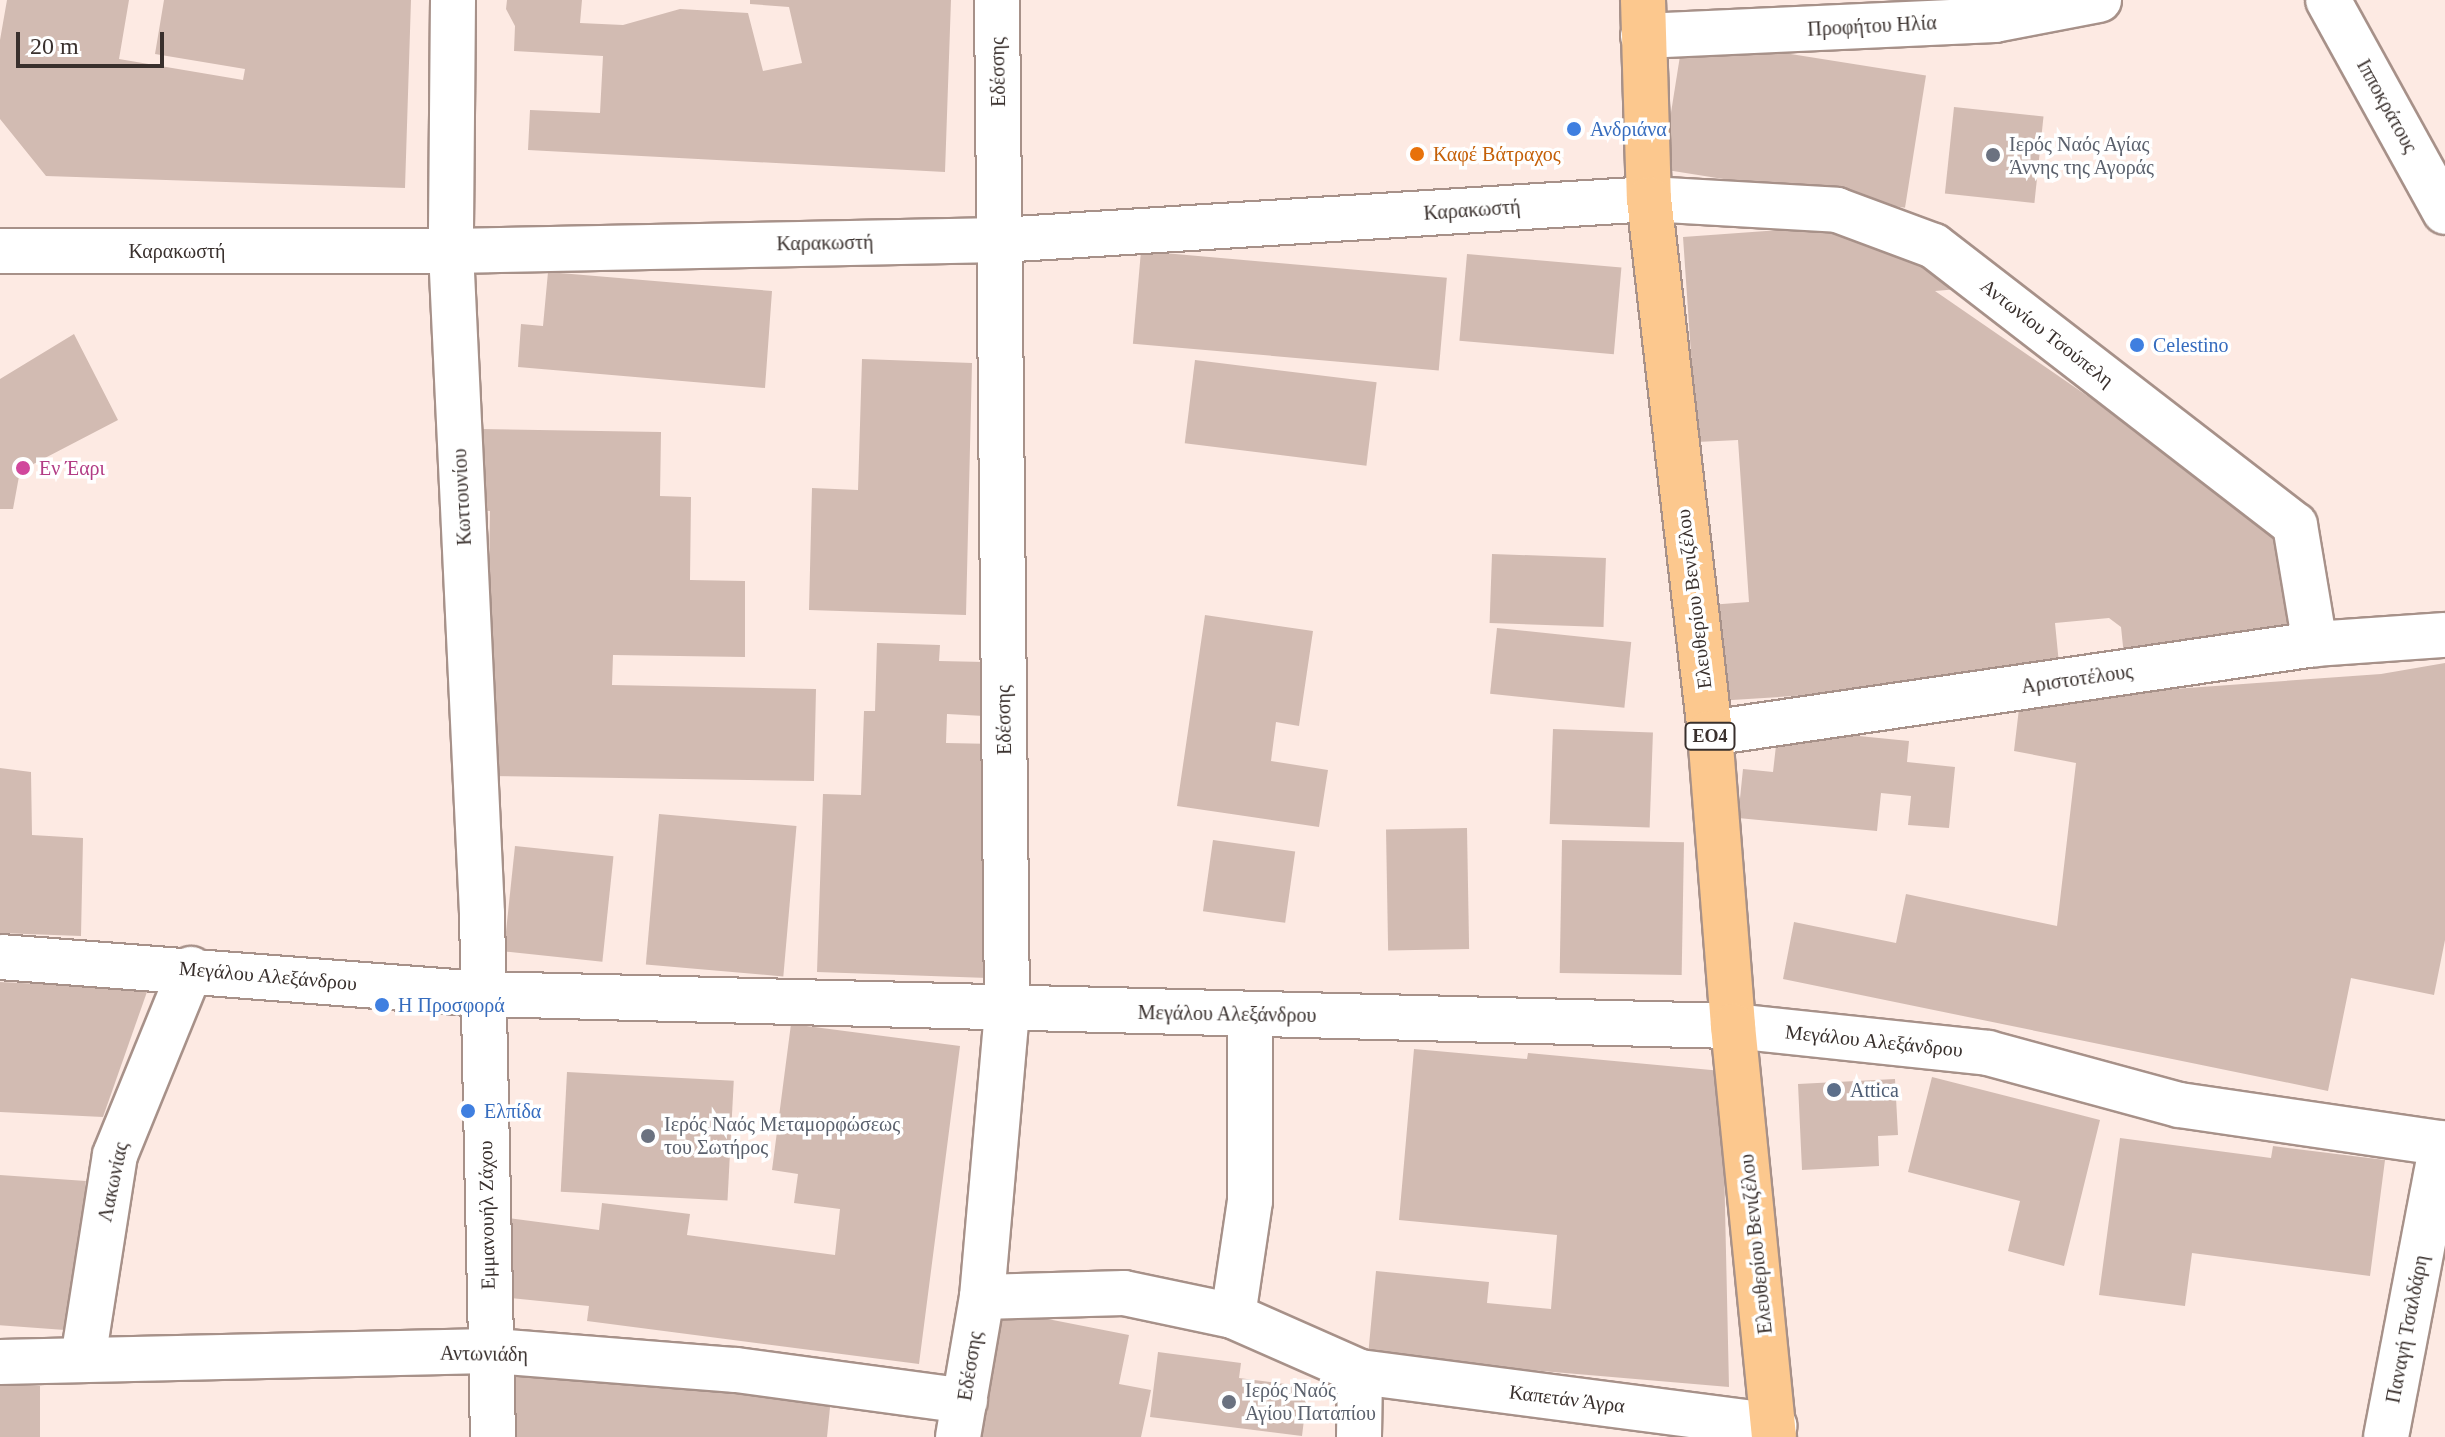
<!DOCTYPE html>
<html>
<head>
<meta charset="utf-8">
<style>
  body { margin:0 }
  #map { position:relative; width:2445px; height:1437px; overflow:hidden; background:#fdeae3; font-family:"Times New Roman",serif }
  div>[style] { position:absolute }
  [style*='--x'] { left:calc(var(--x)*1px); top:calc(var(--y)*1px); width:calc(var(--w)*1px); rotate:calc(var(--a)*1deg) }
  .building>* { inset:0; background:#d2bbb2; transform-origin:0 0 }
  .roads { filter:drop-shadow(2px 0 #a79189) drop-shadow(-2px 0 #a79189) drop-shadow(0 2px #a79189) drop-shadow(0 -2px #a79189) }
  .pedestrian>* { height:44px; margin:-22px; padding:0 22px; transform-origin:22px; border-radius:22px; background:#fff }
  .minor>* { height:44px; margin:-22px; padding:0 22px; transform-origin:22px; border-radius:22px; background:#fff }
  .tertiary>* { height:44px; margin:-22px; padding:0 22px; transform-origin:22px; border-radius:22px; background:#fff }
  .primary>* { height:44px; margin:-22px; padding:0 22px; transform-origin:22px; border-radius:22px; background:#fcc88e }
  .dots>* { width:22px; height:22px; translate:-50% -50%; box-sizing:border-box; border:4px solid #fff; border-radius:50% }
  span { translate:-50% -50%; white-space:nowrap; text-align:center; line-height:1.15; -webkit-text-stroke:7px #fff; paint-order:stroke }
  .shield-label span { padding:2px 6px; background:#fff; border:2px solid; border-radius:6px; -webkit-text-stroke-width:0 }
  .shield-label { font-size:18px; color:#39302d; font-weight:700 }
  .street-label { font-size:20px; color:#39302d }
  .shop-label { font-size:20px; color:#366cbe }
  .left { translate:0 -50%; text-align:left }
  .worship-label { font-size:20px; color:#5b616d }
  .food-label { font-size:20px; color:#c56008 }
  .hotel-label { font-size:20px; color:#b23c85 }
  .service-label { font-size:20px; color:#4e5e75 }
  .scale { position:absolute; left:16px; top:32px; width:148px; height:36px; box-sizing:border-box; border:4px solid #39302d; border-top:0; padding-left:10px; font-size:24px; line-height:28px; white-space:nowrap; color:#39302d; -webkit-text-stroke:6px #fff; paint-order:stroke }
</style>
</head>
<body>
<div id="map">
  <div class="building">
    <div style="clip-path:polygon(7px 0,129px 0,119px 59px,243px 80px,245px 69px,155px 54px,164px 0,411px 0,405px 188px,46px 176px,0 119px,0 40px)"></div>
    <div style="clip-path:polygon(507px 0,582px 0,580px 23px,623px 25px,680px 9px,748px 13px,763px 71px,802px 63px,789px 7px,750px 4px,750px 0,951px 0,945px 172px,528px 150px,530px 110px,600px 113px,603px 56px,514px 51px,515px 26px,506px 9px)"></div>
    <div style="left:1683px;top:37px;width:246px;height:134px;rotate:9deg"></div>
    <div style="left:1954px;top:107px;width:90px;height:87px;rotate:6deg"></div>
    <div style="clip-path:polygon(1865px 224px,1958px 289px,1935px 291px,2282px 530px,2291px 643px,2124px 656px,2121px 627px,2109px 618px,2055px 623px,2059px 664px,1959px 672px,1950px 686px,1716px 701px,1709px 605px,1749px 602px,1738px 440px,1697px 442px,1683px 237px)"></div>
    <div style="left:1141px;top:251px;width:307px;height:93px;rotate:5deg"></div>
    <div style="left:1467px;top:254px;width:155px;height:87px;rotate:5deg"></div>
    <div style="clip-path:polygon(548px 272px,772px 291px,765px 388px,518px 367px,521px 324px,543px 326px)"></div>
    <div style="clip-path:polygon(74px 334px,118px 420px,20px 471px,13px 509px,0 509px,0 379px)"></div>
    <div style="clip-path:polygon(862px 359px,972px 363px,966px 615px,809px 610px,812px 488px,858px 490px)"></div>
    <div style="left:1195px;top:360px;width:183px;height:84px;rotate:7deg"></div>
    <div style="clip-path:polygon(480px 429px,661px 432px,660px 496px,691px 497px,690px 580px,745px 581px,745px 657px,613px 655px,612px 685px,816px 689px,814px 781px,486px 776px,490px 511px,480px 510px)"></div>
    <div style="left:1492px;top:554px;width:114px;height:69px;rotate:2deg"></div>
    <div style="clip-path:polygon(1205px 615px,1313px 631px,1299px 726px,1276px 722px,1271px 761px,1328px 770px,1319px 827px,1177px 806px)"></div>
    <div style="left:1497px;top:628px;width:135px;height:66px;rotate:6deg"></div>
    <div style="clip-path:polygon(877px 643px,940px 645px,939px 661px,985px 662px,984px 716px,947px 714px,946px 743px,996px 744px,988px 978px,817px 972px,823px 794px,861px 795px,864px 711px,875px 711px)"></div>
    <div style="clip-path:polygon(2445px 663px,2445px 940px,2434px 995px,2351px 978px,2328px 1091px,1783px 979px,1794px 922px,1896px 943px,1906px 894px,2057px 926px,2076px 763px,2014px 751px,2020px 700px,2381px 674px)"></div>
    <div style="clip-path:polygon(1778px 728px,1909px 741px,1907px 762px,1955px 767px,1949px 828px,1908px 825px,1911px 796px,1881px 793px,1877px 831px,1738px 818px,1743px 769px,1773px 772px)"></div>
    <div style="left:1553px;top:729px;width:100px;height:95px;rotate:2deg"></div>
    <div style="clip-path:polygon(0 768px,31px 772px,32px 835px,83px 838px,81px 936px,0 933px)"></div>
    <div style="left:659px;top:814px;width:138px;height:151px;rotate:5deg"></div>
    <div style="left:1467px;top:828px;width:121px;height:81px;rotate:89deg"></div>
    <div style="left:1213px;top:840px;width:83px;height:72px;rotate:8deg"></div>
    <div style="left:1562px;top:840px;width:122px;height:133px;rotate:1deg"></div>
    <div style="left:515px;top:846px;width:99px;height:106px;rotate:6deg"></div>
    <div style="clip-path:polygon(0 982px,148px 989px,103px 1117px,0 1112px)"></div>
    <div style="clip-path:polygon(791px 1024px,960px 1046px,919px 1364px,587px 1321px,589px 1306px,492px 1296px,501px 1217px,599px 1230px,602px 1203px,690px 1214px,687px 1235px,835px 1255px,840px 1209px,794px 1203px,798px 1174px,772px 1170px)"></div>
    <div style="clip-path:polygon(1414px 1049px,1527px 1059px,1528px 1053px,1722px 1071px,1729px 1387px,1368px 1356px,1376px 1271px,1489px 1282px,1487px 1303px,1551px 1309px,1557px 1235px,1399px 1220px)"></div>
    <div style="left:567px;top:1072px;width:167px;height:120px;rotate:3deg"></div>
    <div style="clip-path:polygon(1932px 1077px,2100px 1120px,2064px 1266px,2008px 1251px,2020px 1201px,1908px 1172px)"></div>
    <div style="clip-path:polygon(1895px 1079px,1898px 1135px,1878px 1136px,1879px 1166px,1802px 1170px,1798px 1084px)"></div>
    <div style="clip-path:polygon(2120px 1138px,2271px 1158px,2273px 1146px,2385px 1160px,2370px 1276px,2192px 1253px,2185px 1306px,2099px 1295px)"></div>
    <div style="left:0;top:1175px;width:86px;height:150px;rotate:4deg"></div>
    <div style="clip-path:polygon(1002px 1310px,1129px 1335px,1119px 1384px,1151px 1390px,1141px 1437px,977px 1437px)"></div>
    <div style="clip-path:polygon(1158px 1352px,1241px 1363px,1239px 1378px,1308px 1387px,1302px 1436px,1150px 1417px)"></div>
    <div style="clip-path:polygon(511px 1357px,832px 1388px,827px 1437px,503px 1437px)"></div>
    <div style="left:0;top:1386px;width:40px;height:51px"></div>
  </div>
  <div class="roads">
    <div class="pedestrian">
      <div style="--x:2328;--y:0;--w:242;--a:61.1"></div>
      <div style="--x:1643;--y:36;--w:352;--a:-2.6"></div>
      <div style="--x:1995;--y:20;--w:106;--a:-10.9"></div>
      <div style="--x:1649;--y:199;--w:188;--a:3.3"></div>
      <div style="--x:1837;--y:210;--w:103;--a:20.4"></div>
      <div style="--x:1934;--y:246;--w:456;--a:37.7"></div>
      <div style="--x:2295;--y:525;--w:121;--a:80.5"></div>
      <div style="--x:1710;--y:733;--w:612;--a:-8.37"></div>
      <div style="--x:2315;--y:644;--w:130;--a:-4"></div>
      <div style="--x:1124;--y:1293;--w:111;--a:11.9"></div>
      <div style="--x:1233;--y:1316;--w:139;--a:23.8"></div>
      <div style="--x:1233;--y:1316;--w:116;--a:-81.6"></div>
      <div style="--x:1250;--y:1201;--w:187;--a:-90"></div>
    </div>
    <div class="minor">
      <div style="--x:453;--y:0;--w:251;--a:90.5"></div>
      <div style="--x:451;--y:251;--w:664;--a:87.32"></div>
      <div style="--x:482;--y:914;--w:523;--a:88.8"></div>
      <div style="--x:0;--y:251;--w:451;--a:0"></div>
      <div style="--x:451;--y:251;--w:549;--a:-1.15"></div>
      <div style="--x:1000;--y:240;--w:650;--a:-3.61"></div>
      <div style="--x:982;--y:1297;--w:142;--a:-1.6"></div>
      <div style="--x:83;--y:1359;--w:206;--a:-81.1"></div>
      <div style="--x:115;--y:1155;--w:201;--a:-67.8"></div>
      <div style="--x:0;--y:1362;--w:494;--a:-1.3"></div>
      <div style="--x:494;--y:1351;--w:243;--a:4.5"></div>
      <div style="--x:736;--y:1370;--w:231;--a:7.7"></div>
      <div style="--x:958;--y:1437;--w:142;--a:-80.3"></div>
      <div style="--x:982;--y:1297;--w:289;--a:-85"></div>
      <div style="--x:1007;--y:1009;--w:1009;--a:-90.57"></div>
      <div style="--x:1359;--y:1437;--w:65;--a:-89.1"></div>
      <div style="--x:1360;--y:1372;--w:418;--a:7.4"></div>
      <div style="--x:2386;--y:1437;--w:299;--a:-79.2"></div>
    </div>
    <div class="tertiary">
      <div style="--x:0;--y:957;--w:484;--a:4.4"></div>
      <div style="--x:483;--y:994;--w:1250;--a:1.47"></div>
      <div style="--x:1733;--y:1026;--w:256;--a:6"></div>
      <div style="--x:1988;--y:1053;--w:198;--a:15.2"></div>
      <div style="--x:2179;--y:1105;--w:269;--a:8.3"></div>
    </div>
    <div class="primary">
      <div style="--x:1643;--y:0;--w:199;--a:88.3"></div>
      <div style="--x:1649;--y:199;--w:537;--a:83.48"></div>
      <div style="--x:1710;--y:733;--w:294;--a:85.5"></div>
      <div style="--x:1733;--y:1026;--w:413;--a:84.3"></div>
    </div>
  </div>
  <div class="dots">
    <div style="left:1574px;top:129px;background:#3f7fe0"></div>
    <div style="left:1417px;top:154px;background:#e8710a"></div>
    <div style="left:1993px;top:155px;background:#6b7280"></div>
    <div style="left:2137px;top:345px;background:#3f7fe0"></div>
    <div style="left:23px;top:468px;background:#d1479c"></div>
    <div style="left:382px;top:1005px;background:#3f7fe0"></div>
    <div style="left:1834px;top:1090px;background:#5c6f8a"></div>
    <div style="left:468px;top:1111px;background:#3f7fe0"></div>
    <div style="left:648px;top:1136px;background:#6b7280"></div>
    <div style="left:1229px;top:1402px;background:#6b7280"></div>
  </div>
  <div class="shield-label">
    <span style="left:1710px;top:736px">ΕΟ4</span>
  </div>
  <div class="street-label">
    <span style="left:1872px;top:26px;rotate:-3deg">Προφήτου Ηλία</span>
    <span style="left:998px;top:72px;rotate:-91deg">Εδέσσης</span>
    <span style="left:2387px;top:106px;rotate:61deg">Ιπποκράτους</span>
    <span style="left:1472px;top:210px;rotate:-4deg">Καρακωστή</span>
    <span style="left:825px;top:243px;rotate:-1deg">Καρακωστή</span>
    <span style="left:177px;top:251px">Καρακωστή</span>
    <span style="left:2047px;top:333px;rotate:38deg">Αντωνίου Τσούπελη</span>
    <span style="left:462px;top:497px;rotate:-93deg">Κωττουνίου</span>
    <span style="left:1694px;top:599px;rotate:-97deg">Ελευθερίου Βενιζέλου</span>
    <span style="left:2077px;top:679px;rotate:-8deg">Αριστοτέλους</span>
    <span style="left:1004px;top:720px;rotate:-91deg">Εδέσσης</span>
    <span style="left:268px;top:976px;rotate:5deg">Μεγάλου Αλεξάνδρου</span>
    <span style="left:1227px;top:1014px;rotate:1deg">Μεγάλου Αλεξάνδρου</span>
    <span style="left:1874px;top:1041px;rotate:6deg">Μεγάλου Αλεξάνδρου</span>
    <span style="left:113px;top:1182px;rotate:-78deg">Λακωνίας</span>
    <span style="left:487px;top:1215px;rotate:-91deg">Εμμανουήλ Ζάχου</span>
    <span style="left:1756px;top:1244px;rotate:-96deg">Ελευθερίου Βενιζέλου</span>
    <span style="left:2407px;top:1329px;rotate:-79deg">Παναγή Τσαλδάρη</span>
    <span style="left:484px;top:1354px;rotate:1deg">Αντωνιάδη</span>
    <span style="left:970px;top:1366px;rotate:-81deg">Εδέσσης</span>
    <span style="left:1567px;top:1399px;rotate:7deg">Καπετάν Άγρα</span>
  </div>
  <div class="shop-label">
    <span class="left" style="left:1590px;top:129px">Ανδριάνα</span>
    <span class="left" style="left:2153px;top:345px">Celestino</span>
    <span class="left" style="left:398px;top:1005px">Η Προσφορά</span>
    <span class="left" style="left:484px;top:1111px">Ελπίδα</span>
  </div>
  <div class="worship-label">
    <span class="left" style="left:2009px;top:156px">Ιερός Ναός Αγίας<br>Άννης της Αγοράς</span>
    <span class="left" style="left:664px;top:1136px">Ιερός Ναός Μεταμορφώσεως<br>του Σωτήρος</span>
    <span class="left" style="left:1245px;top:1402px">Ιερός Ναός<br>Αγίου Παταπίου</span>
  </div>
  <div class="food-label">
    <span class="left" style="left:1433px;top:154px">Καφέ Βάτραχος</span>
  </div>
  <div class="hotel-label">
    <span class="left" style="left:39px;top:468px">Εν Έαρι</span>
  </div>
  <div class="service-label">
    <span class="left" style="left:1850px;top:1090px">Attica</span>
  </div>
  <div class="scale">20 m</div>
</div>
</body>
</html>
